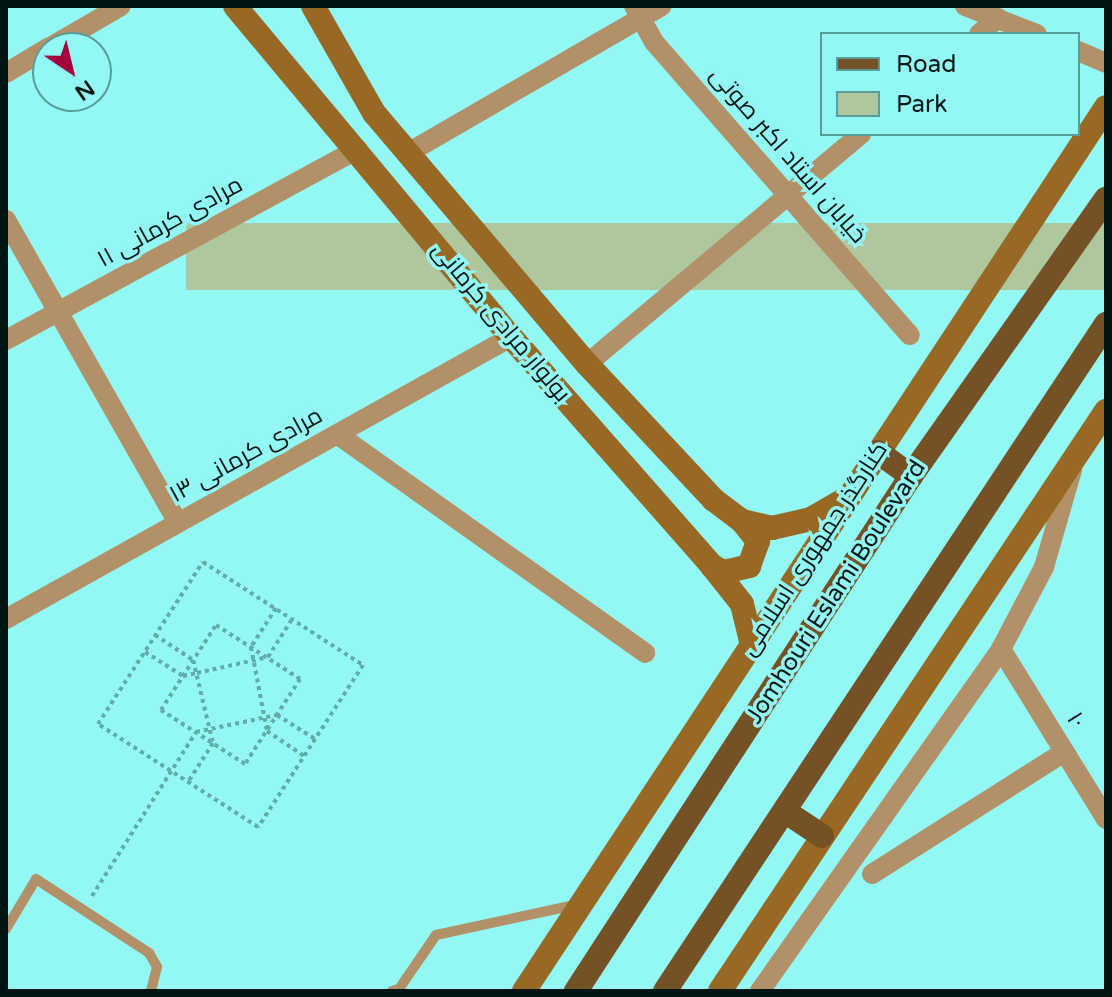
<!DOCTYPE html>
<html>
<head>
<meta charset="utf-8">
<style>
  body { margin:0 }
  #map { position:relative; width:1112px; height:997px; overflow:hidden; background:#93f7f3; font-family:"Varela Round",Cairo,sans-serif }
  div>[style] { position:absolute }
  [style*='--x'] { left:calc(var(--x)*1px); top:calc(var(--y)*1px); width:calc(var(--w)*1px); rotate:calc(var(--a)*1deg) }
  .green>* { inset:0; background:#afc79e; transform-origin:0 0 }
  .path>* { height:4px; margin-top:-2px; transform-origin:0; background:repeating-linear-gradient(90deg,#62aca9 0 4px,transparent 0 8px) }
  .lane>* { height:10px; margin:-5px; padding:0 5px; transform-origin:5px; border-radius:5px; background:#b29169 }
  .street>* { height:20px; margin:-10px; padding:0 10px; transform-origin:10px; border-radius:10px; background:#b29169 }
  .secondary>* { height:24px; margin:-12px; padding:0 12px; transform-origin:12px; border-radius:12px; background:#986825 }
  .primary>* { height:24px; margin:-12px; padding:0 12px; transform-origin:12px; border-radius:12px; background:#745225 }
  span { translate:-50% -50%; white-space:nowrap; text-align:center; line-height:1.15; -webkit-text-stroke:7px #93f7f3; paint-order:stroke }
  .street-label { font-size:24px; color:#011514 }
  .frame { position:absolute; inset:0; border:8px solid #011514; pointer-events:none }
  .legend { position:absolute; left:820px; top:32px; width:260px; height:104px; box-sizing:border-box; background:#93f7f3; border:2px solid #599d9a; margin:0; padding:10px 14px; list-style:none; font-size:24px; color:#011514 }
  .legend li { display:flex; align-items:center; gap:16px; height:40px }
  .legend b { width:40px; border:2px solid #599d9a }
  .north { position:absolute; left:32px; top:32px; width:80px; height:80px; box-sizing:border-box; background:#93f7f3; border:2px solid #599d9a; border-radius:50%; rotate:145deg; font-size:22px; font-weight:700; line-height:32px; text-align:center; color:#011514 }
  .north::after { content:''; display:block; margin:auto; width:28px; height:36px; background:#a3063c; clip-path:polygon(50% 0,100% 100%,50% 72%,0 100%) }
</style>
</head>
<body>
<div id="map">
  <div class="green">
    <div style="left:1106px;top:223px;width:67px;height:920px;rotate:90deg"></div>
  </div>
  <div class="path">
    <div style="--x:203;--y:562;--w:190;--a:32.8"></div>
    <div style="--x:363;--y:665;--w:193;--a:122.9"></div>
    <div style="--x:258;--y:827;--w:190;--a:-147.2"></div>
    <div style="--x:98;--y:724;--w:193;--a:-57.1"></div>
    <div style="--x:276;--y:608;--w:46;--a:122.7"></div>
    <div style="--x:251;--y:647;--w:86;--a:79.2"></div>
    <div style="--x:267;--y:731;--w:45;--a:34"></div>
    <div style="--x:216;--y:625;--w:100;--a:32.7"></div>
    <div style="--x:300;--y:679;--w:101;--a:122.9"></div>
    <div style="--x:245;--y:764;--w:100;--a:-147.3"></div>
    <div style="--x:161;--y:710;--w:101;--a:-57.1"></div>
    <div style="--x:155;--y:635;--w:45;--a:33.3"></div>
    <div style="--x:193;--y:660;--w:85;--a:76.5"></div>
    <div style="--x:213;--y:743;--w:46;--a:122.7"></div>
    <div style="--x:145;--y:652;--w:45;--a:32.3"></div>
    <div style="--x:183;--y:676;--w:14;--a:-12"></div>
    <div style="--x:197;--y:673;--w:73;--a:-12.7"></div>
    <div style="--x:268;--y:657;--w:45;--a:-57.7"></div>
    <div style="--x:92;--y:896;--w:194;--a:-57.6"></div>
    <div style="--x:196;--y:732;--w:83;--a:-11.9"></div>
    <div style="--x:277;--y:715;--w:45;--a:32.3"></div>
    <div style="--x:6;--y:989;--w:3;--a:45"></div>
  </div>
  <div class="lane">
    <div style="--x:6;--y:929;--w:58;--a:-59"></div>
    <div style="--x:36;--y:879;--w:135;--a:33.2"></div>
    <div style="--x:149;--y:953;--w:16;--a:60"></div>
    <div style="--x:157;--y:967;--w:25;--a:104"></div>
    <div style="--x:392;--y:991;--w:7;--a:-16"></div>
    <div style="--x:399;--y:989;--w:65;--a:-55.6"></div>
    <div style="--x:436;--y:935;--w:142;--a:-12.2"></div>
  </div>
  <div class="street">
    <div style="--x:634;--y:6;--w:41;--a:60.9"></div>
    <div style="--x:654;--y:42;--w:389;--a:48.9"></div>
    <div style="--x:965;--y:6;--w:77;--a:21.3"></div>
    <div style="--x:979;--y:34;--w:25;--a:-40"></div>
    <div style="--x:49;--y:48;--w:83;--a:-30.3"></div>
    <div style="--x:1078;--y:51;--w:30;--a:23"></div>
    <div style="--x:6;--y:73;--w:49;--a:-30.8"></div>
    <div style="--x:408;--y:153;--w:293;--a:-30.1"></div>
    <div style="--x:6;--y:220;--w:348;--a:60.4"></div>
    <div style="--x:6;--y:340;--w:400;--a:-28.5"></div>
    <div style="--x:587;--y:364;--w:358;--a:-40"></div>
    <div style="--x:337;--y:434;--w:378;--a:35.4"></div>
    <div style="--x:6;--y:619;--w:578;--a:-29.18"></div>
    <div style="--x:1001;--y:649;--w:200;--a:58.3"></div>
    <div style="--x:872;--y:874;--w:227;--a:-32.4"></div>
    <div style="--x:760;--y:991;--w:418;--a:-54.8"></div>
    <div style="--x:1001;--y:649;--w:93;--a:-62.3"></div>
    <div style="--x:1044;--y:567;--w:101;--a:-73.9"></div>
  </div>
  <div class="secondary">
    <div style="--x:235;--y:6;--w:431;--a:50.2"></div>
    <div style="--x:511;--y:337;--w:305;--a:48.7"></div>
    <div style="--x:712;--y:566;--w:48;--a:51.7"></div>
    <div style="--x:742;--y:604;--w:42;--a:76.3"></div>
    <div style="--x:313;--y:6;--w:123;--a:60.3"></div>
    <div style="--x:374;--y:113;--w:329;--a:49.7"></div>
    <div style="--x:587;--y:364;--w:186;--a:47"></div>
    <div style="--x:714;--y:500;--w:35;--a:37"></div>
    <div style="--x:742;--y:521;--w:31;--a:13"></div>
    <div style="--x:772;--y:528;--w:40;--a:-13"></div>
    <div style="--x:811;--y:519;--w:36;--a:-30"></div>
    <div style="--x:712;--y:566;--w:13;--a:27"></div>
    <div style="--x:724;--y:572;--w:26;--a:-13"></div>
    <div style="--x:749;--y:566;--w:27;--a:-70"></div>
    <div style="--x:758;--y:541;--w:26;--a:-129"></div>
    <div style="--x:524;--y:991;--w:1058;--a:-56.64"></div>
    <div style="--x:720;--y:991;--w:697;--a:-56.36"></div>
  </div>
  <div class="primary">
    <div style="--x:878;--y:452;--w:41;--a:36"></div>
    <div style="--x:786;--y:812;--w:43;--a:33.7"></div>
    <div style="--x:576;--y:991;--w:614;--a:-56.96"></div>
    <div style="--x:911;--y:476;--w:339;--a:-54.9"></div>
    <div style="--x:665;--y:991;--w:800;--a:-56.53"></div>
  </div>
  <div class="street-label">
    <span style="left:788px;top:155px;rotate:49deg">خیابان استاد اکبر صوتی</span>
    <span style="left:170px;top:222px;rotate:-29deg">مرادی کرمانی ۱۱</span>
    <span style="left:501px;top:322px;rotate:50deg">بولوار مرادی کرمانی</span>
    <span style="left:246px;top:455px;rotate:-29deg">مرادی کرمانی ۱۳</span>
    <span style="left:814px;top:549px;rotate:-57deg">کنارگذر جمهوری اسلامی</span>
    <span style="left:836px;top:592px;rotate:-57deg">Jomhouri Eslami Boulevard</span>
    <span style="left:1076px;top:720px;rotate:58deg">۱۰</span>
  </div>
  <div class="frame"></div>
  <ul class="legend">
  <li><b style="height:10px;background:#745225"></b>Road</li>
  <li><b style="height:22px;background:#afc79e"></b>Park</li>
  </ul>
  <div class="north">N</div>
</div>
</body>
</html>
